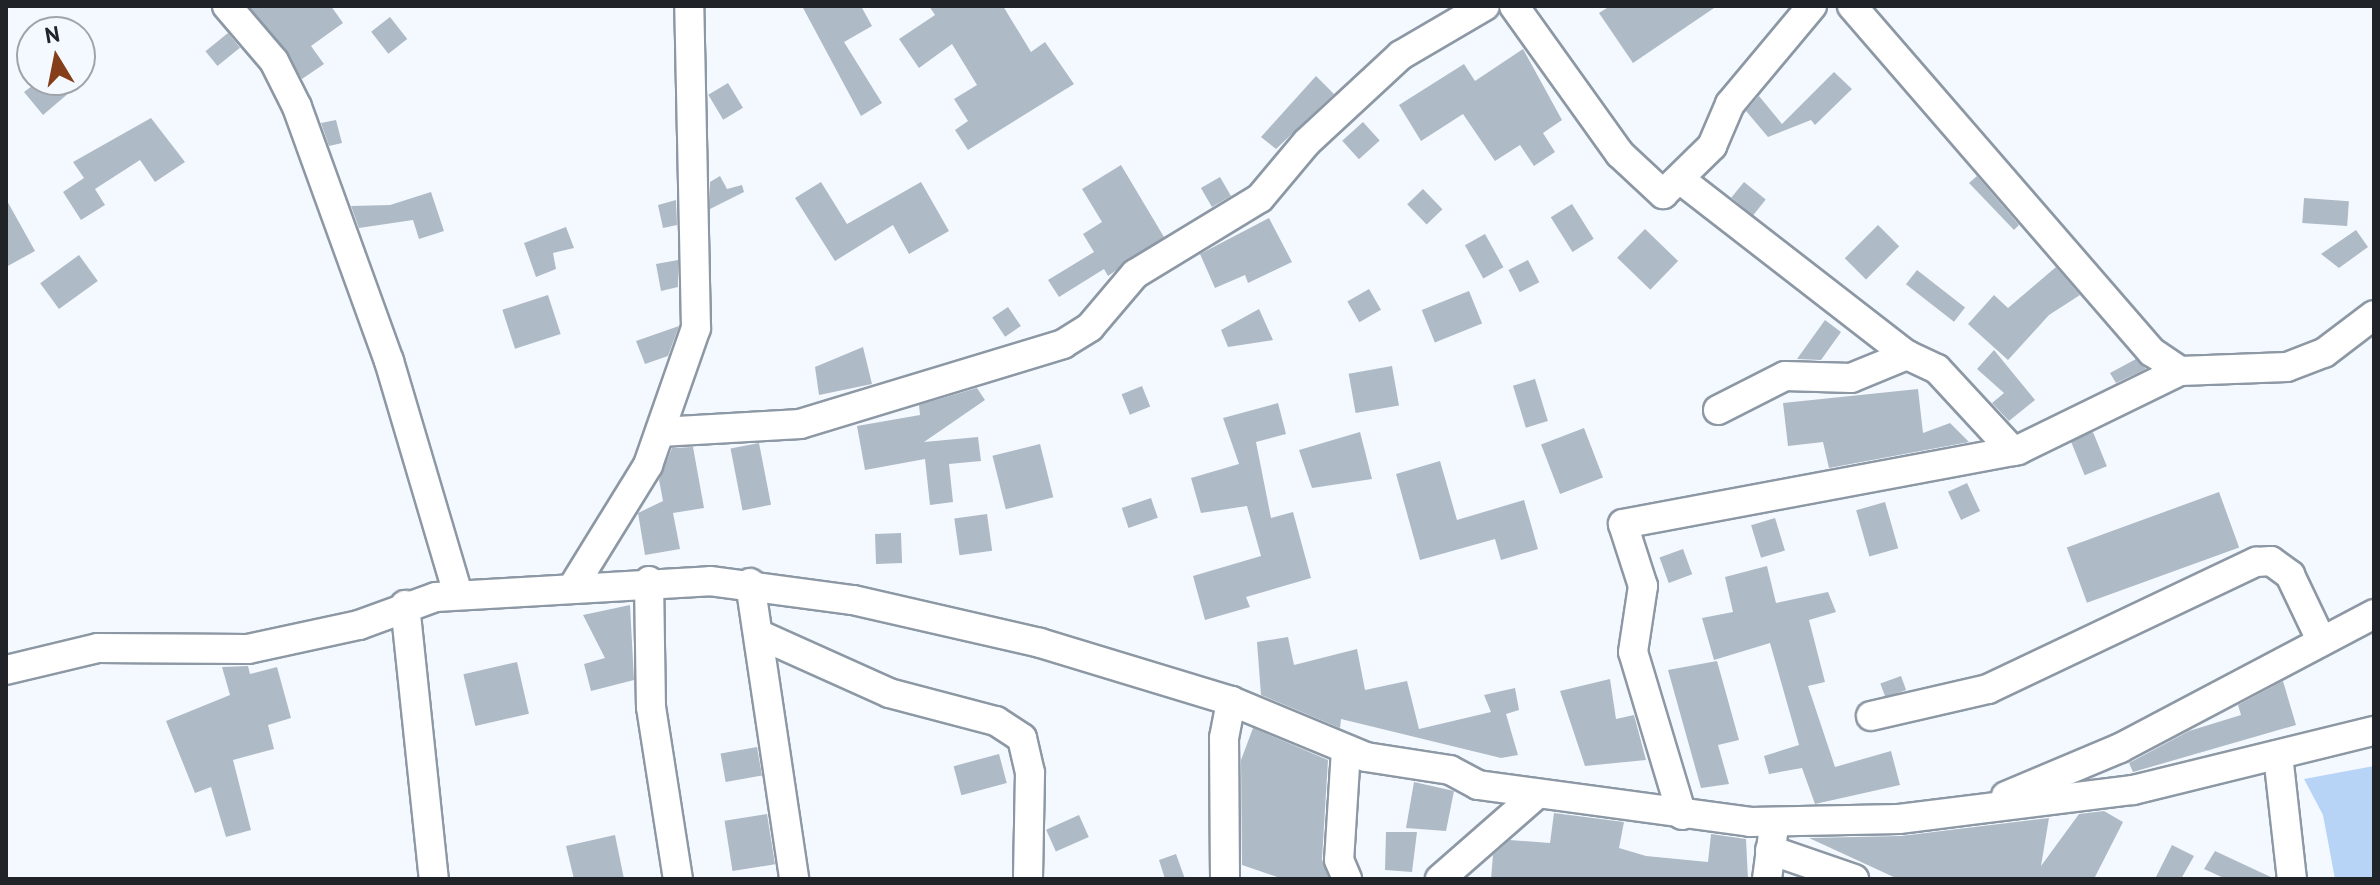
<!DOCTYPE html>
<html>
<head>
<meta charset="utf-8">
<style>
  body { margin:0 }
  #map { position:relative; width:2380px; height:885px; overflow:hidden; background:#f4f9ff; font-family:"PT Sans",sans-serif }
  div>[style] { position:absolute }
  [style*='--x'] { left:calc(var(--x)*1px); top:calc(var(--y)*1px); width:calc(var(--w)*1px); rotate:calc(var(--a)*1deg) }
  .water>* { inset:0; background:#b7d4f7 }
  .building>* { inset:0; background:#afbac7; transform-origin:0 0 }
  .roads { filter:drop-shadow(2px 0 #8d98a5) drop-shadow(-2px 0 #8d98a5) drop-shadow(0 2px #8d98a5) drop-shadow(0 -2px #8d98a5) }
  .minor>* { height:28px; margin:-14px; padding:0 14px; transform-origin:14px; border-radius:14px; background:#fff }
  span { translate:-50% -50%; white-space:nowrap; text-align:center; line-height:1.15; -webkit-text-stroke:6px #f4f9ff; paint-order:stroke }
  .frame { position:absolute; inset:0; border:8px solid #202429; pointer-events:none }
  .north { position:absolute; left:16px; top:16px; width:80px; height:80px; box-sizing:border-box; background:#f4f9ff; border:2px solid #9fa4a9; border-radius:50%; rotate:350deg; font-size:22px; font-weight:700; line-height:32px; text-align:center; color:#202429 }
  .north::after { content:''; display:block; margin:auto; width:28px; height:36px; background:#853e1a; clip-path:polygon(50% 0,100% 100%,50% 72%,0 100%) }
</style>
</head>
<body>
<div id="map">
  <div class="water">
    <div style="clip-path:polygon(2374px 766px,2374px 879px,2335px 879px,2323px 815px,2304px 779px)"></div>
  </div>
  <div class="building">
    <div style="clip-path:polygon(249px 6px,331px 6px,343px 23px,311px 46px,324px 64px,302px 79px)"></div>
    <div style="clip-path:polygon(802px 6px,861px 6px,872px 26px,844px 42px,882px 103px,861px 116px)"></div>
    <div style="clip-path:polygon(929px 6px,1003px 6px,1031px 52px,1045px 42px,1074px 84px,968px 150px,955px 130px,968px 121px,954px 99px,977px 85px,952px 44px,919px 68px,899px 39px,935px 15px)"></div>
    <div style="clip-path:polygon(1610px 6px,1717px 6px,1633px 63px,1599px 13px)"></div>
    <div style="left:390px;top:17px;width:28px;height:24px;rotate:52deg"></div>
    <div style="left:228px;top:33px;width:19px;height:29px;rotate:51deg"></div>
    <div style="clip-path:polygon(1523px 49px,1562px 120px,1543px 133px,1555px 152px,1534px 166px,1520px 145px,1495px 161px,1463px 114px,1421px 141px,1399px 105px,1464px 64px,1475px 81px)"></div>
    <div style="clip-path:polygon(1834px 72px,1852px 89px,1815px 125px,1811px 120px,1768px 137px,1746px 111px,1759px 96px,1782px 124px)"></div>
    <div style="clip-path:polygon(1316px 76px,1334px 94px,1276px 149px,1261px 137px)"></div>
    <div style="clip-path:polygon(40px 80px,60px 80px,70px 92px,43px 115px,24px 92px)"></div>
    <div style="left:728px;top:83px;width:29px;height:23px;rotate:59deg"></div>
    <div style="clip-path:polygon(151px 118px,185px 162px,155px 182px,140px 160px,95px 189px,105px 205px,81px 220px,63px 192px,84px 178px,73px 162px)"></div>
    <div style="clip-path:polygon(336px 120px,342px 143px,329px 146px,321px 123px)"></div>
    <div style="left:1363px;top:122px;width:25px;height:28px;rotate:48deg"></div>
    <div style="clip-path:polygon(1121px 165px,1164px 237px,1108px 276px,1104px 269px,1059px 297px,1048px 280px,1094px 252px,1083px 234px,1102px 222px,1082px 189px)"></div>
    <div style="clip-path:polygon(720px 176px,727px 189px,742px 185px,744px 192px,710px 209px,710px 182px)"></div>
    <div style="clip-path:polygon(1977px 176px,2019px 225px,2014px 230px,1969px 183px)"></div>
    <div style="left:1220px;top:177px;width:22px;height:22px;rotate:60deg"></div>
    <div style="clip-path:polygon(821px 182px,847px 224px,921px 182px,949px 231px,909px 254px,893px 225px,835px 261px,795px 198px)"></div>
    <div style="left:1744px;top:182px;width:28px;height:20px;rotate:39deg"></div>
    <div style="left:1423px;top:189px;width:28px;height:22px;rotate:46deg"></div>
    <div style="clip-path:polygon(431px 192px,444px 231px,419px 239px,413px 220px,359px 228px,351px 206px,390px 205px)"></div>
    <div style="left:2304px;top:198px;width:45px;height:25px;rotate:4deg"></div>
    <div style="clip-path:polygon(6px 199px,35px 251px,6px 267px)"></div>
    <div style="clip-path:polygon(676px 200px,677px 225px,663px 228px,658px 205px)"></div>
    <div style="left:1572px;top:204px;width:41px;height:25px;rotate:58deg"></div>
    <div style="clip-path:polygon(1269px 218px,1292px 262px,1248px 283px,1245px 275px,1215px 288px,1200px 254px)"></div>
    <div style="left:1878px;top:225px;width:30px;height:47px;rotate:45deg"></div>
    <div style="clip-path:polygon(566px 227px,574px 248px,553px 253px,556px 269px,536px 277px,524px 243px)"></div>
    <div style="left:1645px;top:229px;width:46px;height:40px;rotate:44deg"></div>
    <div style="clip-path:polygon(2356px 230px,2368px 247px,2339px 268px,2321px 254px)"></div>
    <div style="left:1485px;top:234px;width:38px;height:23px;rotate:61deg"></div>
    <div style="left:79px;top:255px;width:32px;height:48px;rotate:54deg"></div>
    <div style="clip-path:polygon(678px 260px,678px 287px,661px 291px,656px 264px)"></div>
    <div style="left:1528px;top:260px;width:25px;height:22px;rotate:63deg"></div>
    <div style="clip-path:polygon(2056px 267px,2080px 295px,2049px 315px,2008px 360px,1968px 324px,1994px 295px,2008px 308px)"></div>
    <div style="left:1917px;top:270px;width:61px;height:18px;rotate:38deg"></div>
    <div style="left:1369px;top:289px;width:24px;height:25px;rotate:60deg"></div>
    <div style="left:1469px;top:291px;width:35px;height:51px;rotate:68deg"></div>
    <div style="left:548px;top:295px;width:41px;height:48px;rotate:72deg"></div>
    <div style="left:1008px;top:307px;width:23px;height:19px;rotate:56deg"></div>
    <div style="clip-path:polygon(1259px 309px,1273px 340px,1228px 347px,1221px 330px)"></div>
    <div style="clip-path:polygon(1825px 320px,1841px 332px,1821px 360px,1797px 359px)"></div>
    <div style="clip-path:polygon(679px 326px,668px 356px,645px 364px,636px 341px)"></div>
    <div style="clip-path:polygon(863px 347px,872px 384px,819px 395px,815px 367px)"></div>
    <div style="clip-path:polygon(1994px 350px,2035px 400px,2009px 421px,1992px 403px,2004px 393px,1977px 369px)"></div>
    <div style="clip-path:polygon(2136px 359px,2146px 369px,2116px 383px,2110px 373px)"></div>
    <div style="left:1392px;top:366px;width:40px;height:44px;rotate:80deg"></div>
    <div style="left:1535px;top:379px;width:44px;height:23px;rotate:73deg"></div>
    <div style="left:1142px;top:386px;width:22px;height:22px;rotate:68deg"></div>
    <div style="clip-path:polygon(977px 388px,985px 400px,924px 442px,978px 437px,981px 461px,949px 464px,953px 502px,930px 505px,925px 459px,865px 470px,857px 426px,920px 415px,919px 405px)"></div>
    <div style="clip-path:polygon(1918px 389px,1923px 433px,1950px 423px,1969px 442px,1829px 468px,1823px 442px,1788px 446px,1783px 403px)"></div>
    <div style="clip-path:polygon(1278px 403px,1286px 434px,1256px 442px,1271px 518px,1293px 512px,1311px 578px,1246px 597px,1250px 607px,1205px 620px,1193px 576px,1261px 556px,1247px 506px,1201px 513px,1191px 478px,1239px 464px,1223px 418px)"></div>
    <div style="left:1584px;top:428px;width:53px;height:46px;rotate:69deg"></div>
    <div style="clip-path:polygon(1360px 432px,1372px 479px,1312px 488px,1299px 450px)"></div>
    <div style="left:2093px;top:432px;width:37px;height:24px;rotate:68deg"></div>
    <div style="left:759px;top:443px;width:63px;height:29px;rotate:79deg"></div>
    <div style="left:1040px;top:444px;width:55px;height:49px;rotate:76deg"></div>
    <div style="clip-path:polygon(693px 447px,704px 508px,673px 513px,680px 549px,645px 555px,638px 513px,663px 501px,659px 480px,672px 448px)"></div>
    <div style="clip-path:polygon(1440px 461px,1457px 520px,1524px 500px,1538px 549px,1501px 560px,1495px 539px,1420px 560px,1396px 474px)"></div>
    <div style="left:1967px;top:483px;width:31px;height:21px;rotate:65deg"></div>
    <div style="left:2219px;top:492px;width:59px;height:162px;rotate:70deg"></div>
    <div style="left:1151px;top:498px;width:21px;height:31px;rotate:71deg"></div>
    <div style="left:1885px;top:502px;width:48px;height:30px;rotate:74deg"></div>
    <div style="left:987px;top:514px;width:37px;height:33px;rotate:82deg"></div>
    <div style="left:1775px;top:518px;width:34px;height:25px;rotate:73deg"></div>
    <div style="left:901px;top:533px;width:30px;height:26px;rotate:88deg"></div>
    <div style="left:1683px;top:549px;width:27px;height:25px;rotate:70deg"></div>
    <div style="clip-path:polygon(1767px 566px,1776px 603px,1828px 592px,1836px 612px,1809px 620px,1825px 682px,1808px 686px,1835px 767px,1891px 751px,1900px 785px,1815px 804px,1802px 768px,1769px 774px,1764px 756px,1799px 745px,1770px 643px,1714px 660px,1702px 618px,1733px 612px,1725px 577px)"></div>
    <div style="clip-path:polygon(630px 605px,634px 680px,591px 691px,584px 664px,605px 658px,583px 615px)"></div>
    <div style="clip-path:polygon(1288px 637px,1294px 665px,1357px 649px,1365px 690px,1407px 681px,1419px 729px,1491px 712px,1484px 695px,1515px 688px,1519px 710px,1506px 714px,1518px 755px,1501px 758px,1341px 719px,1340px 728px,1261px 695px,1257px 642px)"></div>
    <div style="clip-path:polygon(1717px 661px,1739px 740px,1718px 745px,1729px 784px,1701px 788px,1668px 670px)"></div>
    <div style="left:517px;top:662px;width:53px;height:55px;rotate:77deg"></div>
    <div style="clip-path:polygon(248px 666px,250px 674px,277px 667px,291px 718px,268px 725px,274px 749px,233px 760px,251px 830px,226px 837px,211px 787px,195px 793px,166px 721px,230px 695px,222px 667px)"></div>
    <div style="left:1901px;top:676px;width:15px;height:22px;rotate:70deg"></div>
    <div style="clip-path:polygon(1610px 679px,1616px 719px,1634px 715px,1646px 760px,1585px 766px,1560px 691px)"></div>
    <div style="clip-path:polygon(2283px 681px,2296px 725px,2133px 772px,2129px 763px,2189px 731px,2241px 715px,2238px 705px)"></div>
    <div style="clip-path:polygon(1253px 728px,1328px 760px,1322px 859px,1329px 879px,1283px 879px,1242px 865px,1241px 760px)"></div>
    <div style="left:757px;top:747px;width:29px;height:37px;rotate:80deg"></div>
    <div style="left:999px;top:754px;width:30px;height:47px;rotate:75deg"></div>
    <div style="clip-path:polygon(1414px 782px,1454px 791px,1446px 831px,1406px 828px)"></div>
    <div style="clip-path:polygon(2104px 811px,2123px 822px,2094px 879px,1898px 879px,1809px 838px,1901px 836px,2049px 818px,2041px 866px,2079px 814px)"></div>
    <div style="clip-path:polygon(1554px 813px,1624px 822px,1619px 848px,1646px 856px,1708px 862px,1711px 834px,1746px 839px,1748px 879px,1491px 879px,1493px 855px,1510px 840px,1550px 843px)"></div>
    <div style="left:767px;top:814px;width:51px;height:43px;rotate:81deg"></div>
    <div style="left:1079px;top:815px;width:24px;height:36px;rotate:66deg"></div>
    <div style="clip-path:polygon(1386px 832px,1417px 832px,1412px 872px,1385px 870px)"></div>
    <div style="clip-path:polygon(615px 835px,624px 879px,574px 879px,566px 846px)"></div>
    <div style="clip-path:polygon(2172px 845px,2194px 856px,2181px 879px,2155px 879px)"></div>
    <div style="clip-path:polygon(2215px 851px,2275px 879px,2226px 879px,2204px 869px)"></div>
    <div style="clip-path:polygon(1176px 854px,1185px 879px,1165px 879px,1159px 860px)"></div>
  </div>
  <div class="roads">
    <div class="minor">
      <div style="--x:227;--y:6;--w:72;--a:49.5"></div>
      <div style="--x:274;--y:61;--w:51;--a:63.4"></div>
      <div style="--x:297;--y:107;--w:270;--a:70.1"></div>
      <div style="--x:389;--y:361;--w:243;--a:73.5"></div>
      <div style="--x:1514;--y:6;--w:182;--a:54.4"></div>
      <div style="--x:1620;--y:154;--w:59;--a:42.9"></div>
      <div style="--x:1663;--y:194;--w:69;--a:-44.4"></div>
      <div style="--x:1712;--y:146;--w:46;--a:-66.8"></div>
      <div style="--x:1730;--y:104;--w:128;--a:-50.1"></div>
      <div style="--x:1852;--y:6;--w:458;--a:49.1"></div>
      <div style="--x:2152;--y:352;--w:34;--a:34"></div>
      <div style="--x:2180;--y:371;--w:107;--a:-2.1"></div>
      <div style="--x:2287;--y:367;--w:40;--a:-21"></div>
      <div style="--x:2324;--y:353;--w:63;--a:-37.2"></div>
      <div style="--x:1681;--y:180;--w:286;--a:37.8"></div>
      <div style="--x:1907;--y:355;--w:33;--a:25"></div>
      <div style="--x:1937;--y:369;--w:112;--a:47.2"></div>
      <div style="--x:1718;--y:410;--w:75;--a:-26.9"></div>
      <div style="--x:1785;--y:376;--w:66;--a:1.7"></div>
      <div style="--x:1851;--y:378;--w:61;--a:-22.3"></div>
      <div style="--x:661;--y:432;--w:139;--a:-3.3"></div>
      <div style="--x:800;--y:424;--w:275;--a:-16.9"></div>
      <div style="--x:1063;--y:344;--w:32;--a:-32"></div>
      <div style="--x:1090;--y:327;--w:70;--a:-49.7"></div>
      <div style="--x:1135;--y:274;--w:146;--a:-31.3"></div>
      <div style="--x:1260;--y:198;--w:73;--a:-50"></div>
      <div style="--x:1307;--y:142;--w:128;--a:-42.8"></div>
      <div style="--x:1401;--y:55;--w:97;--a:-30.3"></div>
      <div style="--x:649;--y:581;--w:126;--a:89.1"></div>
      <div style="--x:651;--y:707;--w:174;--a:81.1"></div>
      <div style="--x:750;--y:583;--w:299;--a:81.5"></div>
      <div style="--x:574;--y:585;--w:141;--a:-58.3"></div>
      <div style="--x:648;--y:465;--w:145;--a:-70.7"></div>
      <div style="--x:696;--y:328;--w:322;--a:-91.2"></div>
      <div style="--x:405;--y:605;--w:276;--a:84"></div>
      <div style="--x:758;--y:634;--w:144;--a:24.2"></div>
      <div style="--x:889;--y:693;--w:111;--a:14.7"></div>
      <div style="--x:996;--y:721;--w:31;--a:33"></div>
      <div style="--x:1022;--y:738;--w:36;--a:77"></div>
      <div style="--x:1030;--y:773;--w:106;--a:91.1"></div>
      <div style="--x:6;--y:670;--w:95;--a:-13.4"></div>
      <div style="--x:98;--y:648;--w:150;--a:0.4"></div>
      <div style="--x:248;--y:649;--w:114;--a:-12.2"></div>
      <div style="--x:359;--y:625;--w:82;--a:-20"></div>
      <div style="--x:436;--y:597;--w:274;--a:-3.3"></div>
      <div style="--x:710;--y:581;--w:144;--a:7.6"></div>
      <div style="--x:853;--y:600;--w:192;--a:12.9"></div>
      <div style="--x:1040;--y:643;--w:200;--a:16.9"></div>
      <div style="--x:1231;--y:701;--w:146;--a:22.5"></div>
      <div style="--x:1366;--y:757;--w:85;--a:8.8"></div>
      <div style="--x:1450;--y:770;--w:32;--a:28"></div>
      <div style="--x:1478;--y:785;--w:275;--a:7.7"></div>
      <div style="--x:1750;--y:822;--w:149;--a:-1.2"></div>
      <div style="--x:1899;--y:819;--w:236;--a:-7.1"></div>
      <div style="--x:2133;--y:790;--w:248;--a:-13.8"></div>
      <div style="--x:1871;--y:716;--w:120;--a:-13"></div>
      <div style="--x:1988;--y:689;--w:297;--a:-25.4"></div>
      <div style="--x:2256;--y:562;--w:15;--a:-4"></div>
      <div style="--x:2271;--y:561;--w:24;--a:36"></div>
      <div style="--x:2290;--y:575;--w:72;--a:64.5"></div>
      <div style="--x:1346;--y:750;--w:110;--a:93.6"></div>
      <div style="--x:1339;--y:860;--w:21;--a:67"></div>
      <div style="--x:2278;--y:755;--w:125;--a:83.6"></div>
      <div style="--x:2006;--y:796;--w:124;--a:-22.8"></div>
      <div style="--x:2120;--y:748;--w:287;--a:-27.8"></div>
      <div style="--x:1682;--y:815;--w:170;--a:-106.7"></div>
      <div style="--x:1633;--y:652;--w:67;--a:-81.4"></div>
      <div style="--x:1643;--y:586;--w:65;--a:-107.9"></div>
      <div style="--x:1623;--y:524;--w:402;--a:-10.6"></div>
      <div style="--x:2018;--y:450;--w:180;--a:-26"></div>
      <div style="--x:1770;--y:850;--w:89;--a:19"></div>
      <div style="--x:1225;--y:879;--w:141;--a:-90.4"></div>
      <div style="--x:1224;--y:738;--w:38;--a:-79"></div>
      <div style="--x:1440;--y:879;--w:128;--a:-41.2"></div>
      <div style="--x:1767;--y:879;--w:45;--a:-82.4"></div>
    </div>
  </div>
  <div class="frame"></div>
  <div class="north">N</div>
</div>
</body>
</html>
